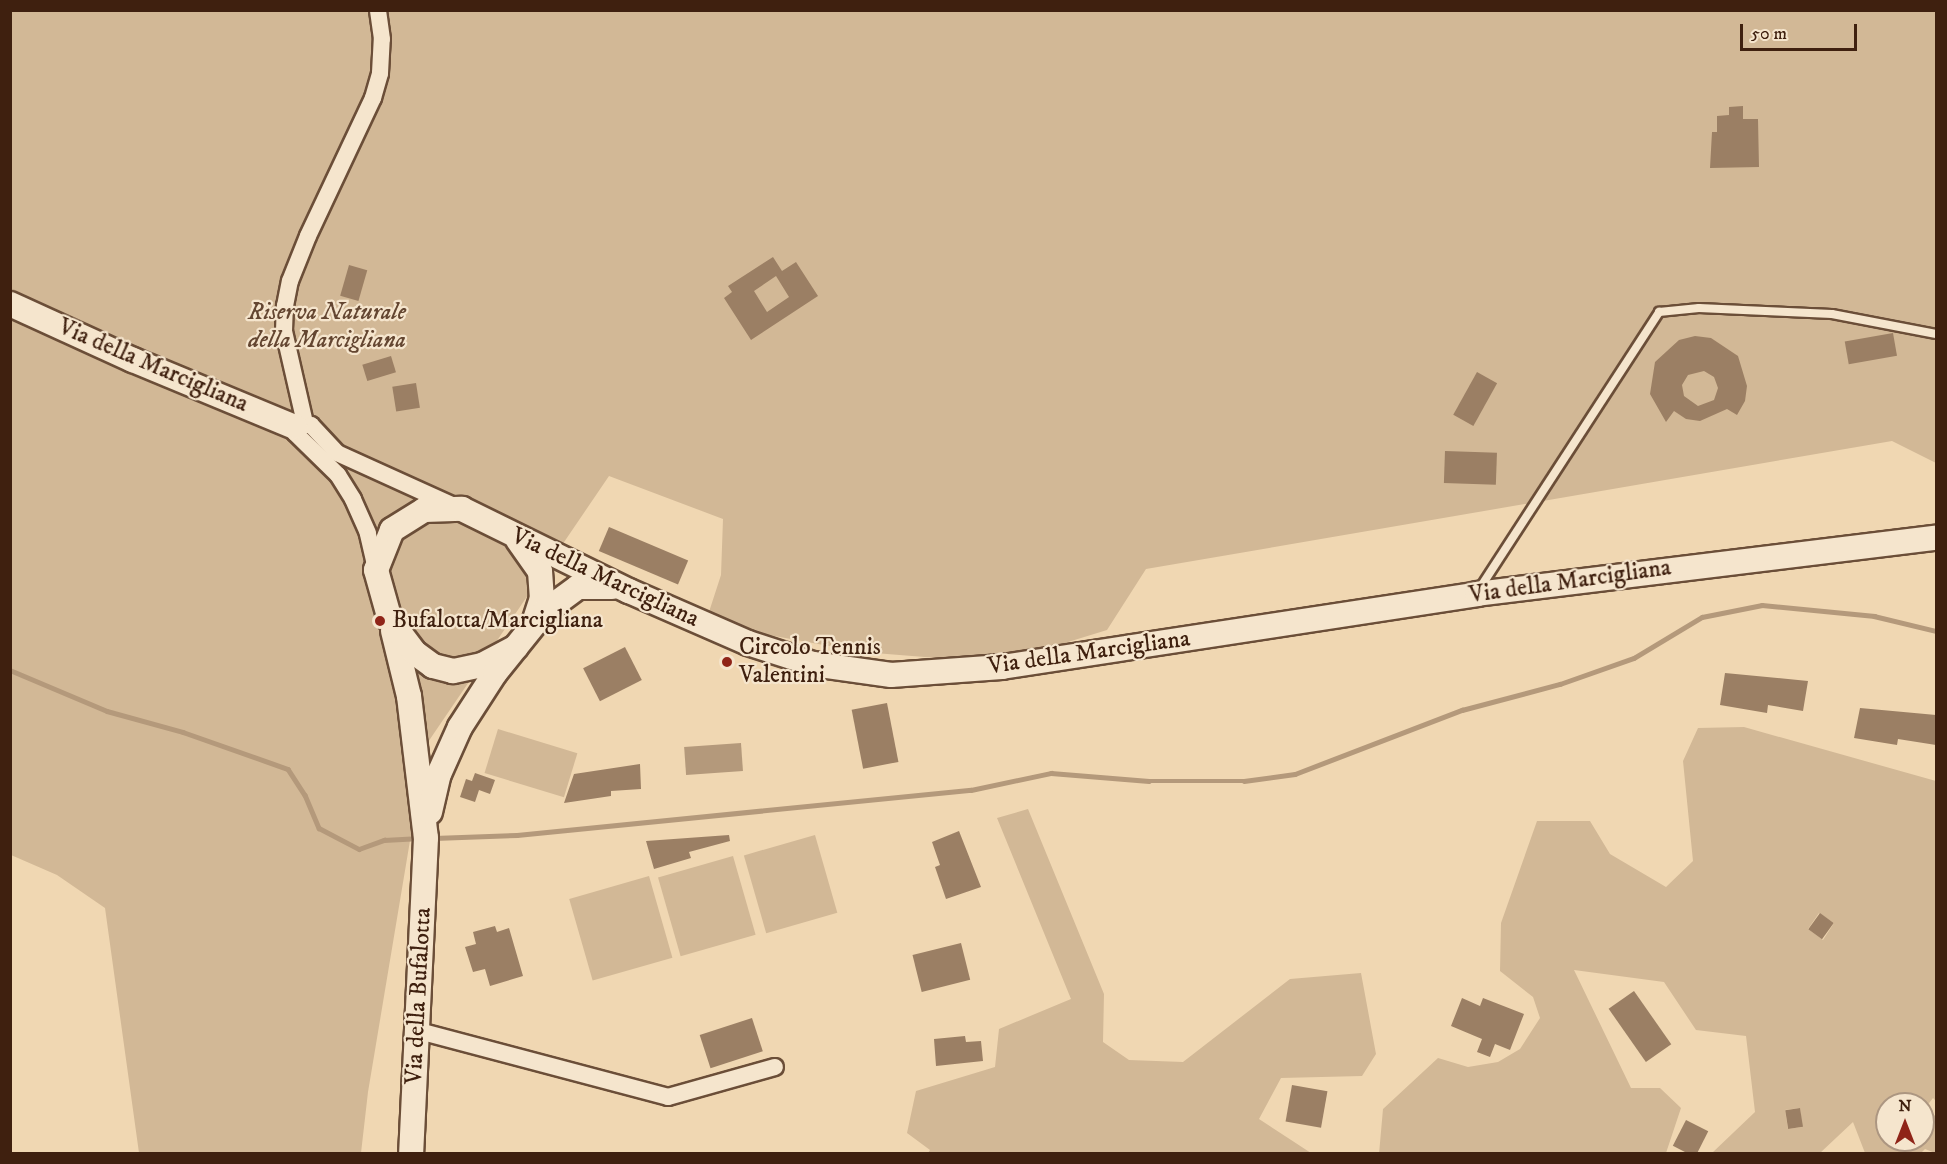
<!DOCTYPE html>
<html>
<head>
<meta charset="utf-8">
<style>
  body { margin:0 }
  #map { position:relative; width:1947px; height:1164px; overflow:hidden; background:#f0d7b2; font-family:"IM FELL DW Pica",serif }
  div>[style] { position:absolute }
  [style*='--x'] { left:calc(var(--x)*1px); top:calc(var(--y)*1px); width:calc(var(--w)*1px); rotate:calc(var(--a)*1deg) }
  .green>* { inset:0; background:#d2b896; transform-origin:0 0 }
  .water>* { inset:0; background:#b4997b; transform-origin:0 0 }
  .stream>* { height:4.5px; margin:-2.25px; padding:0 2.25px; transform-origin:2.25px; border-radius:2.25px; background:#b4997b }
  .building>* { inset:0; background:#9b7f64; transform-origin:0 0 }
  .roads { filter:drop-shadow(2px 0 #6b4e38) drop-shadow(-2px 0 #6b4e38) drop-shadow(0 2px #6b4e38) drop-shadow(0 -2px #6b4e38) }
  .lane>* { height:8px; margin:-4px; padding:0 4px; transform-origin:4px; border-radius:4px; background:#f5e5cd }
  .street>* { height:16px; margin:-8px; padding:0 8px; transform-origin:8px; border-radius:8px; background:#f5e5cd }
  .secondary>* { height:24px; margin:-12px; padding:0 12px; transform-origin:12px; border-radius:12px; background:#f5e5cd }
  .dots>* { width:16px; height:16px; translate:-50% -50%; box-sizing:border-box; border:3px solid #f5e5cd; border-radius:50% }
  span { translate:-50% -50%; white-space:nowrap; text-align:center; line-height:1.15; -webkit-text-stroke:4.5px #f5e5cd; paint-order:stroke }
  .park-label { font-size:24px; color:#644631; font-style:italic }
  .street-label { font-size:24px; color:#3f200f }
  .poi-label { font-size:24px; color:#3f200f }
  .left { translate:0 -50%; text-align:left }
  .frame { position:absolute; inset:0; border:12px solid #3f200f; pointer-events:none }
  .north { position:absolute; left:1875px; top:1092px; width:60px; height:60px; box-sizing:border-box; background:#f5e5cd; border:2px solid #ac9681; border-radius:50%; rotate:0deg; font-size:16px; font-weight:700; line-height:24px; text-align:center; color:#3f200f }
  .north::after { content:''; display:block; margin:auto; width:21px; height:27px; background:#8f2418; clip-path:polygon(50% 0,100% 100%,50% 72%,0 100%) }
  .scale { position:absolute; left:1740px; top:24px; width:117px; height:27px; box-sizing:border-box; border:3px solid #3f200f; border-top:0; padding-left:8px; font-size:18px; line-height:21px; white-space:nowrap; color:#3f200f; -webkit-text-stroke:4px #f5e5cd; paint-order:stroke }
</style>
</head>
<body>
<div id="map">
  <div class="green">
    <div style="clip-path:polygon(11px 11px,1936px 11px,1936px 463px,1892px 441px,1146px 569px,1107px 630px,1042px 650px,937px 658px,862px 652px,741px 630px,708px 615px,721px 575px,723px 519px,609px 476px,426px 745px,368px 1092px,361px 1153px,139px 1153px,105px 908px,57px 875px,11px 855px)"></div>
    <div style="clip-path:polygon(evenodd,1744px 727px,1936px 781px,1936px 1101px,1933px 1098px,1926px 1107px,1936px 1117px,1935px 1153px,1925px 1149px,1921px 1153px,1865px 1153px,1853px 1122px,1820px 1153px,1712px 1153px,1755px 1112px,1746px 1036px,1696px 1030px,1664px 982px,1574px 970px,1631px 1088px,1660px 1088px,1681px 1108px,1666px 1153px,1379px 1154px,1383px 1109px,1438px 1058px,1468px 1067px,1498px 1062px,1520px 1049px,1540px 1018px,1533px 997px,1500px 971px,1501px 923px,1537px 821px,1590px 821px,1610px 854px,1666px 887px,1693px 861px,1683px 761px,1698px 728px,1744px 727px,1819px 913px,1834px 923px,1823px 940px,1808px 929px,1819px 913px,1744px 727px,1887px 1104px,1923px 1104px,1923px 1140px,1887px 1140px,1887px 1104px,1744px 727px,1800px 1108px,1802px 1127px,1788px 1129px,1785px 1110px,1800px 1108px)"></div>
    <div style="left:498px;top:729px;width:83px;height:46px;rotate:17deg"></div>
    <div style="clip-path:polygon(1028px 809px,1104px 994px,1103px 1042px,1129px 1060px,1183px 1062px,1290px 979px,1361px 973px,1376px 1054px,1362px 1076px,1281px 1078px,1259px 1119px,1311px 1153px,928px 1153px,930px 1150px,907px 1133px,916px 1091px,995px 1067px,999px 1029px,1071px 999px,997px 818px)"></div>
    <div style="left:815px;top:835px;width:81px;height:74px;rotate:74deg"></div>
    <div style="left:733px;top:856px;width:82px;height:78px;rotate:74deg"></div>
    <div style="left:649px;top:876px;width:85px;height:83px;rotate:74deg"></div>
  </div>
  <div class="water">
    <div style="left:741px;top:743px;width:28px;height:57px;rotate:86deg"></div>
  </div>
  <div class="stream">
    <div style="--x:10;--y:670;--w:105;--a:22.9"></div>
    <div style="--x:107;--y:711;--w:79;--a:15.4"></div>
    <div style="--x:183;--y:732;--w:111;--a:19.4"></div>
    <div style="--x:288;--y:769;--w:31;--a:57"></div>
    <div style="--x:305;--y:795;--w:36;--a:67"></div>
    <div style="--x:319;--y:828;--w:45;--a:27.7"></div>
    <div style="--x:359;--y:849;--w:27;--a:-20"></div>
    <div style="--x:384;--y:840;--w:36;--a:-3"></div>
    <div style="--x:434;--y:838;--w:83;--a:-2.1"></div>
    <div style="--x:517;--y:835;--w:456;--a:-5.7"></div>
    <div style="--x:971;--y:790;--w:82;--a:-12"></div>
    <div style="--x:1051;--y:773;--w:98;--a:4.7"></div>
    <div style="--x:1149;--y:781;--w:95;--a:0"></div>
    <div style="--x:1244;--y:781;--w:51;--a:-7.8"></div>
    <div style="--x:1295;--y:774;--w:179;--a:-21"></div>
    <div style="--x:1462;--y:710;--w:101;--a:-14.9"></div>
    <div style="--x:1560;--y:684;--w:78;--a:-19.4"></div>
    <div style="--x:1634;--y:658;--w:79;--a:-31.1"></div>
    <div style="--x:1702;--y:617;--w:61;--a:-11.3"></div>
    <div style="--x:1762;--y:605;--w:113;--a:5.6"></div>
    <div style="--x:1874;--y:616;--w:64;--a:13.6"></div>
  </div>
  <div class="building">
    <div style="clip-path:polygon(1743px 106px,1743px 119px,1758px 119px,1759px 167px,1710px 168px,1712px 132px,1717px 132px,1717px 116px,1729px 115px,1729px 107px)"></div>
    <div style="clip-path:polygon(evenodd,773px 257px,782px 271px,796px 262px,818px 296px,751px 340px,724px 298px,732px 292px,728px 286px,773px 257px,776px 276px,789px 297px,767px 312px,754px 291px,776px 276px)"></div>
    <div style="left:349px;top:265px;width:19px;height:32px;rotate:16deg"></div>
    <div style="left:1893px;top:333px;width:23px;height:49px;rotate:80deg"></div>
    <div style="clip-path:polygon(evenodd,1695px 336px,1711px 338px,1738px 356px,1747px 386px,1745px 401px,1737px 415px,1727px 409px,1700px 421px,1686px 419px,1674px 411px,1666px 422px,1650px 394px,1655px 362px,1679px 340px,1695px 336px,1704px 371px,1714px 377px,1718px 388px,1714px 400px,1698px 406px,1684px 396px,1682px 385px,1688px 375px,1704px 371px)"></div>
    <div style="left:391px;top:356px;width:17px;height:30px;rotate:73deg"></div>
    <div style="left:1477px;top:372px;width:23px;height:49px;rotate:29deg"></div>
    <div style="left:416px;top:383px;width:25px;height:24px;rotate:81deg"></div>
    <div style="left:1445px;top:451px;width:52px;height:32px;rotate:2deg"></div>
    <div style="left:609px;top:527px;width:86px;height:26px;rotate:23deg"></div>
    <div style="left:625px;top:647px;width:37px;height:47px;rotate:63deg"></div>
    <div style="clip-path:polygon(1725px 673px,1808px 681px,1803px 711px,1768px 705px,1767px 713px,1720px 705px)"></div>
    <div style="left:887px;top:703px;width:60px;height:36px;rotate:79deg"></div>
    <div style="clip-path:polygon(1860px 708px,1936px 715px,1936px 745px,1898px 739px,1897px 745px,1854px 738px)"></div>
    <div style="clip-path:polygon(640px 764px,641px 789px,611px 791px,611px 796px,564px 803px,574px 774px)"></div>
    <div style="clip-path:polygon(475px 773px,495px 780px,490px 794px,479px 790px,475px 802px,460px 797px,466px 779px,472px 781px)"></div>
    <div style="clip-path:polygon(959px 831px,981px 887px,946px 899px,935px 867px,940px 865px,932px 842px)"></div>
    <div style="clip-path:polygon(729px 835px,730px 841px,689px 852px,691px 858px,654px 869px,646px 841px)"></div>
    <div style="left:1820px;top:913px;width:17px;height:20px;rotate:36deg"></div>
    <div style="clip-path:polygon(495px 926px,497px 932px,509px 928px,523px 976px,490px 986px,485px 969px,473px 972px,465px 947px,476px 944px,473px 932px)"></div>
    <div style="left:961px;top:943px;width:38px;height:50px;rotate:76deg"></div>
    <div style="left:1634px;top:991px;width:65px;height:31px;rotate:55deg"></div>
    <div style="clip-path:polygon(1462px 998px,1480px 1006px,1483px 998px,1524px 1014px,1510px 1050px,1495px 1044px,1490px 1057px,1477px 1052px,1482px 1039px,1451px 1026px)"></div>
    <div style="left:752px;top:1018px;width:35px;height:55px;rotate:72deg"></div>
    <div style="clip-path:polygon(965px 1036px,966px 1042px,981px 1041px,983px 1061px,936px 1066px,934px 1039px)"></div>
    <div style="left:1292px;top:1085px;width:36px;height:37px;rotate:10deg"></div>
    <div style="left:1800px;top:1108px;width:19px;height:15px;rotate:81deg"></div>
    <div style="left:1686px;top:1120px;width:25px;height:29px;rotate:27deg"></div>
  </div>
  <div class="roads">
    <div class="lane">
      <div style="--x:1478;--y:591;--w:333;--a:-57"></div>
      <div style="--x:1659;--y:312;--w:40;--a:-5.7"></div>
      <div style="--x:1699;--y:308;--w:133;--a:2.6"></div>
      <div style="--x:1832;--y:314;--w:106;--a:10.9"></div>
    </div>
    <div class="street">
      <div style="--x:305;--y:423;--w:94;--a:-102.9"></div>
      <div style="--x:284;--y:331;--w:25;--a:-88"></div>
      <div style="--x:285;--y:306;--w:25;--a:-79"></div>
      <div style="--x:290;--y:281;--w:48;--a:-68.2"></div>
      <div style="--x:308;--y:236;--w:153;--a:-64.8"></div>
      <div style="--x:373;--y:98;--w:26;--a:-74"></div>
      <div style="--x:380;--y:73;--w:34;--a:-87"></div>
      <div style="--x:382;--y:39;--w:29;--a:-98"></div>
      <div style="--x:376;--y:569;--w:37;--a:-103"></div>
      <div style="--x:368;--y:533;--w:37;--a:-114"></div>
      <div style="--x:353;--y:499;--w:28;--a:-122"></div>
      <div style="--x:338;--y:475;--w:60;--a:-135.7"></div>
      <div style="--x:295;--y:433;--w:8;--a:-76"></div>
      <div style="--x:297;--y:425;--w:14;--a:0"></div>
      <div style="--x:311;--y:425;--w:38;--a:47"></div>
      <div style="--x:337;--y:453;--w:131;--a:24.4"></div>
      <div style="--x:419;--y:1031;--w:258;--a:14.8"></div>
      <div style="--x:668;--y:1097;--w:111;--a:-15.7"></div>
    </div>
    <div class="secondary">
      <div style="--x:10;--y:304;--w:135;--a:24.5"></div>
      <div style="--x:133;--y:360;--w:175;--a:22.5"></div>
      <div style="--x:518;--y:540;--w:38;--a:55"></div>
      <div style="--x:540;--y:571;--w:27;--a:86"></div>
      <div style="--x:542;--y:598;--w:22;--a:108"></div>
      <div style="--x:393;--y:631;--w:67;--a:76.2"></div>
      <div style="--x:409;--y:696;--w:143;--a:83.2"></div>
      <div style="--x:426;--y:838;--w:316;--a:92.7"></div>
      <div style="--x:516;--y:647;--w:38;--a:152"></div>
      <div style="--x:482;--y:665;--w:30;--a:168"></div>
      <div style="--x:453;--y:671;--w:21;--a:-166"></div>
      <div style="--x:433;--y:666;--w:22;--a:-144"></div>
      <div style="--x:415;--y:653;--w:41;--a:-127.1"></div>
      <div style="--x:390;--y:620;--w:52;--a:-105.6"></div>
      <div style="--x:376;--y:570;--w:43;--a:-68.2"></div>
      <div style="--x:392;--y:530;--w:38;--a:-32"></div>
      <div style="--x:424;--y:510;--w:38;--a:-2"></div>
      <div style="--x:462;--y:509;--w:186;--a:26.2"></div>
      <div style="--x:629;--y:591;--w:130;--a:23.6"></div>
      <div style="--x:748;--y:643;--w:68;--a:17.9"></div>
      <div style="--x:813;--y:664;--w:79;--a:8"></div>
      <div style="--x:891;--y:675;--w:111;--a:-4.1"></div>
      <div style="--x:1002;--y:667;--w:481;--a:-8.7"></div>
      <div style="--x:1477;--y:594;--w:462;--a:-7"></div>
      <div style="--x:430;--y:812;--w:39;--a:-77"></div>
      <div style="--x:439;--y:774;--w:51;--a:-65.9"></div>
      <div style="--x:460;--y:727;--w:64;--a:-57.1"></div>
      <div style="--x:495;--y:673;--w:78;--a:-51.2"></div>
      <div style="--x:544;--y:612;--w:42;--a:-36.3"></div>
      <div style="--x:578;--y:587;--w:34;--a:0"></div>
    </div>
  </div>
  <div class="dots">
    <div style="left:380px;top:621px;background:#8f2418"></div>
    <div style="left:727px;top:662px;background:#8f2418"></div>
  </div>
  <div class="park-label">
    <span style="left:327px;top:327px">Riserva Naturale<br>della Marcigliana</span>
  </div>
  <div class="street-label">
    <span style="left:153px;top:366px;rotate:23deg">Via della Marcigliana</span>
    <span style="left:605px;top:578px;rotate:25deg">Via della Marcigliana</span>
    <span style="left:1570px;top:582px;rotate:-8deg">Via della Marcigliana</span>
    <span style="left:1089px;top:653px;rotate:-8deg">Via della Marcigliana</span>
    <span style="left:419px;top:996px;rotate:-87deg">Via della Bufalotta</span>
  </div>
  <div class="poi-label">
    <span class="left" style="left:392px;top:621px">Bufalotta/Marcigliana</span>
    <span class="left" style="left:739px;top:662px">Circolo Tennis<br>Valentini</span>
  </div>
  <div class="frame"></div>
  <div class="north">N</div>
  <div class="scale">50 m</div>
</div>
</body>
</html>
